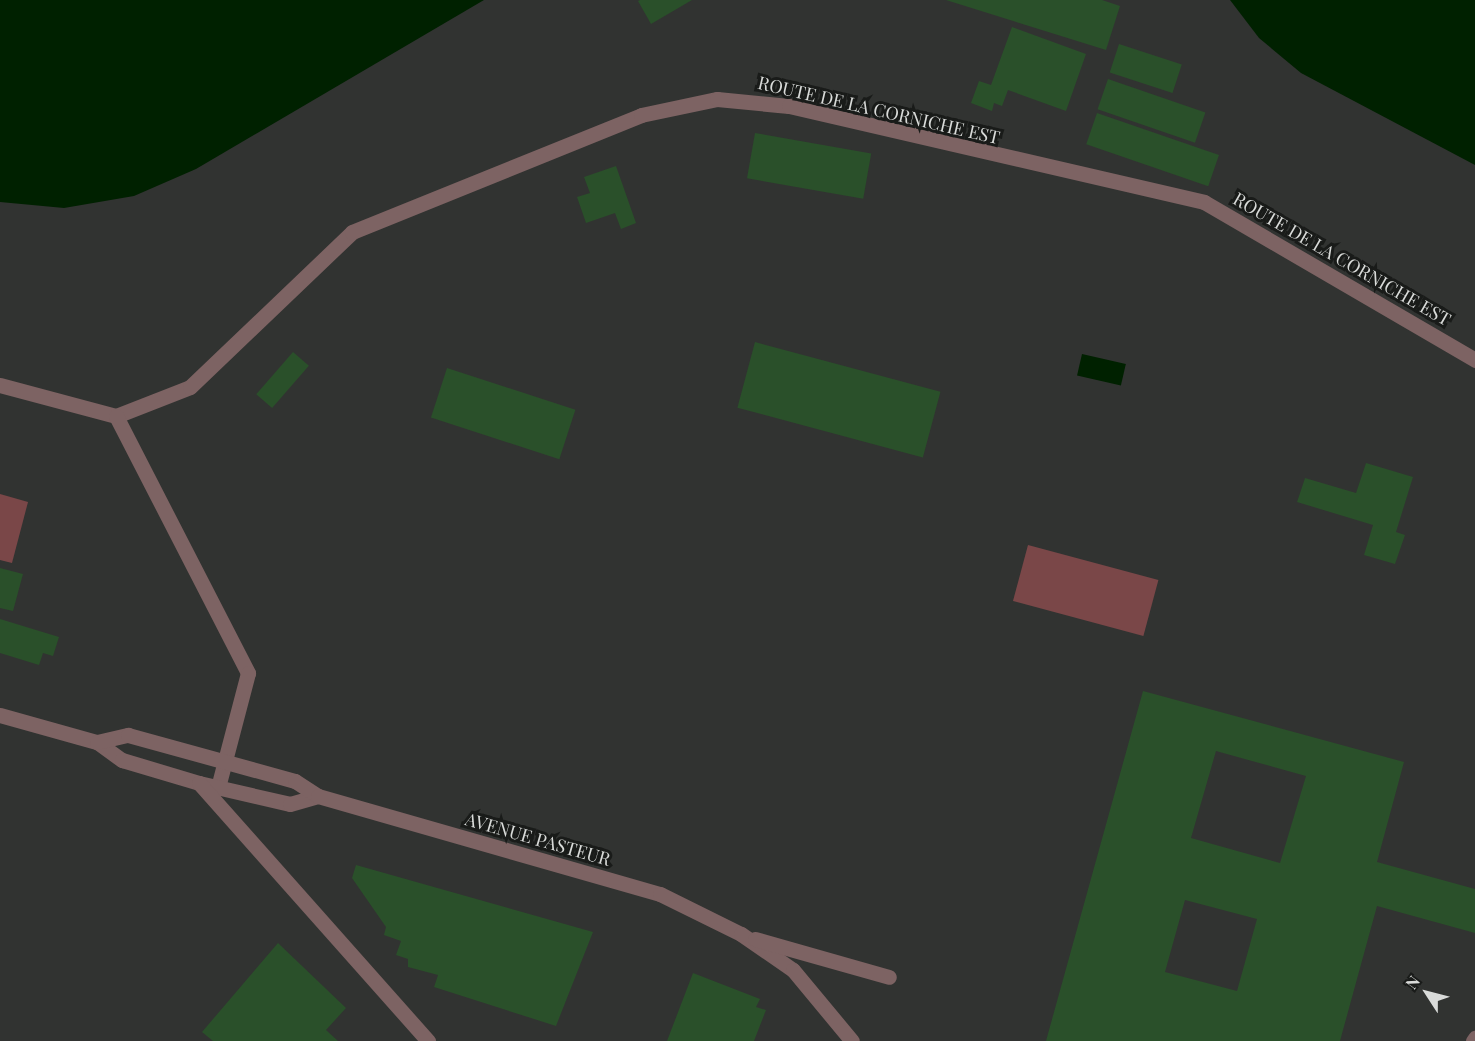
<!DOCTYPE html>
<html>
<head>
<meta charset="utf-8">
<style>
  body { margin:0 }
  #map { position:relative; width:1475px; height:1041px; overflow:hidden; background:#313331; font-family:"Playfair Display",serif }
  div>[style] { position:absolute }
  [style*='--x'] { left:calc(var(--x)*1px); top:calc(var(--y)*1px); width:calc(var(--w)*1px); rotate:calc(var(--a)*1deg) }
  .green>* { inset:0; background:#7a4748; transform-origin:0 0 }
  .water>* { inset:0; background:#002100; transform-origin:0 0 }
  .building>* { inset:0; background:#2a502a; transform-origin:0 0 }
  .minor>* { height:15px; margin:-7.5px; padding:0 7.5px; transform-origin:7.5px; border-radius:7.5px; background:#7d6363 }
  span { translate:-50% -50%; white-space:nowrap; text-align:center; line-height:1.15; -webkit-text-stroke:6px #191b19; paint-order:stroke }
  .street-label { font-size:18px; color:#d9dbd9 }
  .north { position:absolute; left:1397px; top:963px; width:60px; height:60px; -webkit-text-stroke:4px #191b19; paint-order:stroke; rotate:306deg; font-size:16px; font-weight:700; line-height:24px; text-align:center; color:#d9dbd9 }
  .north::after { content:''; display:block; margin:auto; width:21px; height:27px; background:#d9dbd9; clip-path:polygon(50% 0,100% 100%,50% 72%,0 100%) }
</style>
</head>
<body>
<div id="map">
  <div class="green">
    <div style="clip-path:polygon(0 494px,28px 502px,12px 563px,0 560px)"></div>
    <div style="left:1028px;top:545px;width:135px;height:58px;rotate:15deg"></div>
  </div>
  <div class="water">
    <div style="clip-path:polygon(0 0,484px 0,196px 169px,134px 196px,64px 208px,0 202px)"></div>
    <div style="clip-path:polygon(1230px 0,1475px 0,1475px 165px,1301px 73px,1259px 38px)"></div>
    <div style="left:1082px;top:354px;width:45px;height:22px;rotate:13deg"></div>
  </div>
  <div class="building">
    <div style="clip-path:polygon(692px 0,651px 24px,638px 1px,640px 0)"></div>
    <div style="clip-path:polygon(946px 0,1102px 0,1120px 6px,1106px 50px)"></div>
    <div style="clip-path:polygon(1012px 27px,1086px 54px,1066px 111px,1008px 90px,1002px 106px,994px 103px,992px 111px,971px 103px,979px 81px,991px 85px)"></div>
    <div style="left:1119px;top:44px;width:66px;height:30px;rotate:18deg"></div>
    <div style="left:1108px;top:79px;width:103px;height:32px;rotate:19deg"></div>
    <div style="left:1097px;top:113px;width:129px;height:33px;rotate:19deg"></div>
    <div style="left:755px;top:133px;width:118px;height:46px;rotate:10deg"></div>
    <div style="clip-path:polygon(616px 166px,636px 223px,621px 229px,615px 213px,586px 223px,577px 197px,590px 193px,584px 177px)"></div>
    <div style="left:755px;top:342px;width:192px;height:68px;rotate:15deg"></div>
    <div style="left:293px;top:352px;width:21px;height:56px;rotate:41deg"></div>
    <div style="left:447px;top:368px;width:135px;height:52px;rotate:18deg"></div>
    <div style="clip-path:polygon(1366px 463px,1413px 477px,1396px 532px,1405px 535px,1395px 564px,1364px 555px,1373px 525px,1297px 502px,1305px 478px,1356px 493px)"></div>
    <div style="clip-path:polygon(0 568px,23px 574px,13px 611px,0 608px)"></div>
    <div style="clip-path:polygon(0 619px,59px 637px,53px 656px,43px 653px,39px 665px,0 653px)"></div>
    <div style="clip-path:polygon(evenodd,1143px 691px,1404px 762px,1377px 862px,1475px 889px,1475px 933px,1377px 906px,1340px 1041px,1046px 1041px,1143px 691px,1216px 751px,1306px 776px,1280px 863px,1191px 838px,1216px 751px,1143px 691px,1185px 900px,1257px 919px,1237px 991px,1165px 972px,1185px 900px)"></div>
    <div style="clip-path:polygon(356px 865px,593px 932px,556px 1026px,434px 987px,438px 975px,408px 967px,408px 959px,396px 955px,401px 941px,384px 935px,386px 927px,352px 878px)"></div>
    <div style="clip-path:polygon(278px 943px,346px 1008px,326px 1030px,338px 1041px,213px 1041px,202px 1032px)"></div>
    <div style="clip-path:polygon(693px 973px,760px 999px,756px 1007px,766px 1010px,754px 1041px,667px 1041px)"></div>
  </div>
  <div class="minor">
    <div style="--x:0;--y:385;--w:120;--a:15"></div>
    <div style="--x:116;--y:416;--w:79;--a:-21.4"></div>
    <div style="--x:190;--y:387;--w:224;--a:-43.7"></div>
    <div style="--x:352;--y:232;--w:312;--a:-22"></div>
    <div style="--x:641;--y:115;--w:78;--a:-11.9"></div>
    <div style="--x:717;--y:99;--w:72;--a:5.6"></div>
    <div style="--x:789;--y:106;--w:426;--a:13"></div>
    <div style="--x:1204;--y:202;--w:314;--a:30.2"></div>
    <div style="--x:116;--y:416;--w:289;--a:62.8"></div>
    <div style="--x:248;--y:673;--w:118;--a:104.7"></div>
    <div style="--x:0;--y:715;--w:101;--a:15.6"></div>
    <div style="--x:97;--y:742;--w:31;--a:36"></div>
    <div style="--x:122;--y:760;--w:80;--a:16.6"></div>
    <div style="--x:199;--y:783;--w:93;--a:13"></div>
    <div style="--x:290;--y:804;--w:29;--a:-16"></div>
    <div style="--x:97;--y:742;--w:32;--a:-13"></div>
    <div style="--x:128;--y:735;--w:173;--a:15.4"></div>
    <div style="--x:295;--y:781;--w:27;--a:33"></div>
    <div style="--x:318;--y:796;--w:356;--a:16"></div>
    <div style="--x:660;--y:894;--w:90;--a:26.3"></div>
    <div style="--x:741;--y:934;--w:63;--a:34.7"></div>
    <div style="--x:793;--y:970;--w:92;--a:50.3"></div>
    <div style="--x:199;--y:783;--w:345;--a:48.4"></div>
    <div style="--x:755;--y:939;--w:139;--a:15.8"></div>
    <div style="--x:1473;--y:1041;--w:4;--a:-56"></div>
  </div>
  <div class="street-label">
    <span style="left:879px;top:110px;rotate:13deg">ROUTE DE LA CORNICHE EST</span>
    <span style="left:1342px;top:259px;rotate:30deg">ROUTE DE LA CORNICHE EST</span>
    <span style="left:538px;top:839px;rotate:16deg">AVENUE PASTEUR</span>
  </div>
  <div class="north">N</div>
</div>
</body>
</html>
